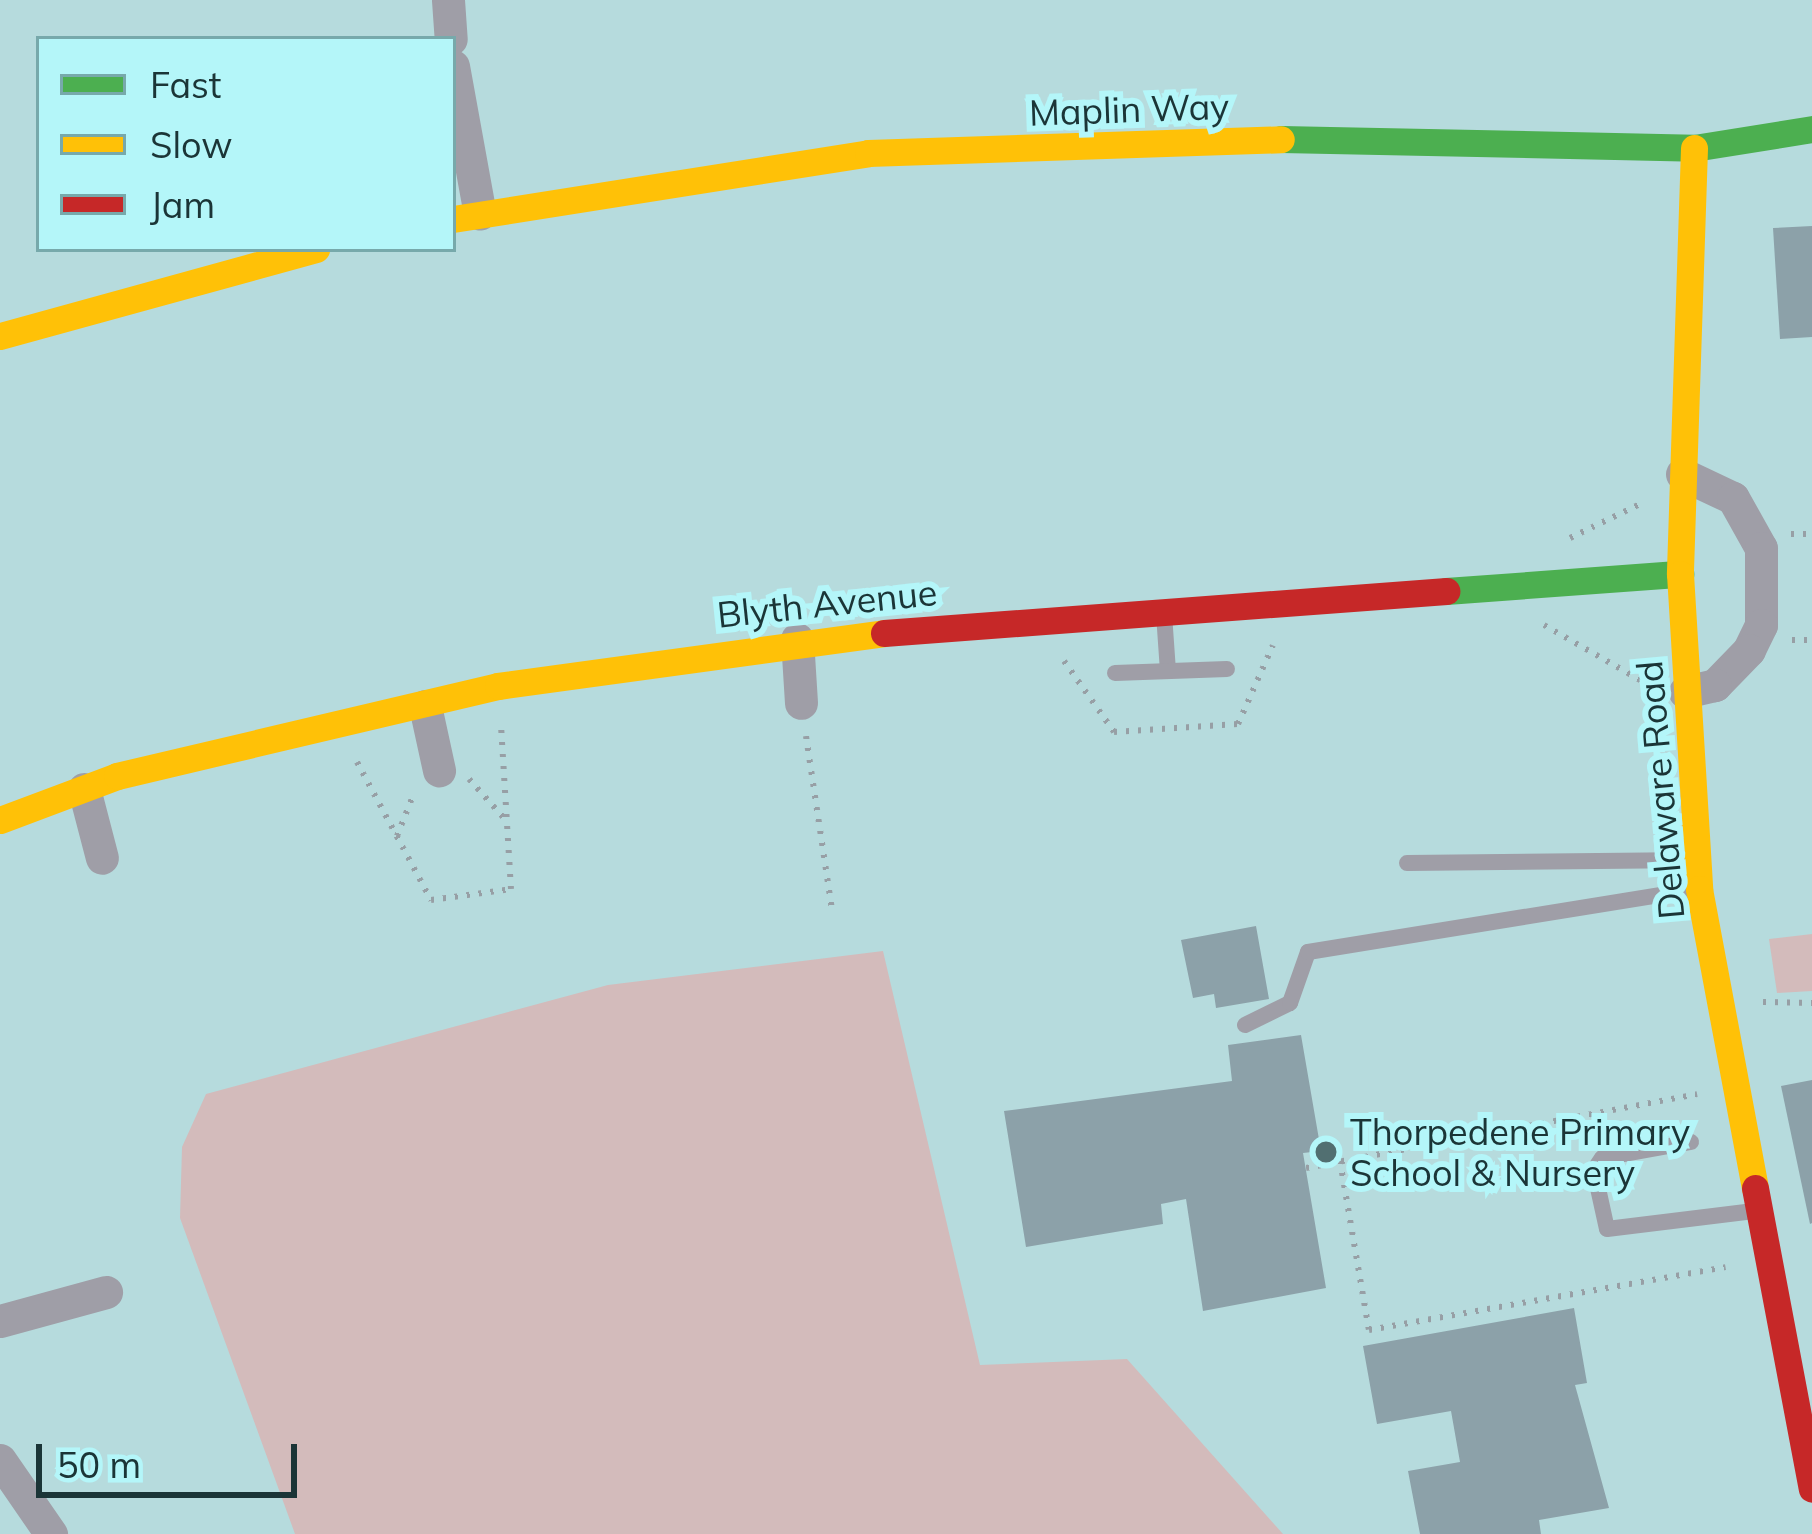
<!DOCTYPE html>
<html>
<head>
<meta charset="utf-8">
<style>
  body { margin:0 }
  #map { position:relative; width:1812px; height:1534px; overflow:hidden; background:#b6dbdd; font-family:Mulish,sans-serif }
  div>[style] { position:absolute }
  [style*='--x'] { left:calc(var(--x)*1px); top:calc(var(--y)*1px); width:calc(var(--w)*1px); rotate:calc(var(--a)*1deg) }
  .green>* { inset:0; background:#d3bbbb }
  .building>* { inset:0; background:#8ca1a9 }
  .path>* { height:6px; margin-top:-3px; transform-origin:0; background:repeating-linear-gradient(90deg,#979fa5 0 3px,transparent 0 12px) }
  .lane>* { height:16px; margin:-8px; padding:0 8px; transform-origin:8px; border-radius:8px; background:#9f9ea7 }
  .street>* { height:33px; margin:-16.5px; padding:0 16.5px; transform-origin:16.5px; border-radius:16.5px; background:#9f9ea7 }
  .fast>* { height:27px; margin:-13.5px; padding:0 13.5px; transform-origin:13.5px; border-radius:13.5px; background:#4caf50 }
  .slow>* { height:27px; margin:-13.5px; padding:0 13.5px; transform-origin:13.5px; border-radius:13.5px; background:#ffc107 }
  .jam>* { height:27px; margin:-13.5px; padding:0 13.5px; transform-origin:13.5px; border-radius:13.5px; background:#c62828 }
  .dots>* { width:33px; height:33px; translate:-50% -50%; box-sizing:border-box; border:6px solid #b4f6f9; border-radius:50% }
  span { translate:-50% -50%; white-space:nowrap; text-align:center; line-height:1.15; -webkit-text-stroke:12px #b4f6f9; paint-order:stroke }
  .street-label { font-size:36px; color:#1b3537 }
  .poi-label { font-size:36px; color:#1b3537 }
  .left { translate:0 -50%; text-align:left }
  .legend { position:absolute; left:36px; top:36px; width:420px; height:216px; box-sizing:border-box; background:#b4f6f9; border:3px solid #77a9ab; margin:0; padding:15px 21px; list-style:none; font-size:36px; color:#1b3537 }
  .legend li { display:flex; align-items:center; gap:24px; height:60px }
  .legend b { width:60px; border:3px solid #77a9ab }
  .scale { position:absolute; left:36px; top:1444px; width:261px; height:54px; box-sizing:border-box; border:6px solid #1b3537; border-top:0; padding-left:15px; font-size:36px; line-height:42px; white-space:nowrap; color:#1b3537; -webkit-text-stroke:9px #b4f6f9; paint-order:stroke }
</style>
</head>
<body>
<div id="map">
  <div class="green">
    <div style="clip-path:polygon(1812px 934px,1812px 991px,1777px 993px,1769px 939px)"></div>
    <div style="clip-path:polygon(883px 951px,980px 1365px,1127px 1359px,1283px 1534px,295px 1534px,180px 1218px,182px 1147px,206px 1094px,608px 985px)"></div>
  </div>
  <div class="building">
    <div style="clip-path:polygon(1812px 226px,1812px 337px,1780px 339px,1773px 228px)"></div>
    <div style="clip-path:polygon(1256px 926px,1269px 999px,1216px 1008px,1214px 994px,1193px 998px,1181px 940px)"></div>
    <div style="clip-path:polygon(1301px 1035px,1321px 1151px,1303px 1153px,1326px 1288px,1203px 1311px,1186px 1199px,1161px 1204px,1163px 1224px,1026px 1247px,1004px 1111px,1232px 1081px,1228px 1045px)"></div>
    <div style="clip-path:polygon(1812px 1080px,1812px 1223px,1810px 1224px,1781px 1086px)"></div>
    <div style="clip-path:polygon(1574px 1308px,1587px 1383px,1575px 1385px,1609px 1508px,1539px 1520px,1541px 1534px,1420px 1534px,1408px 1471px,1460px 1462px,1451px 1411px,1377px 1424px,1363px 1346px)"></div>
  </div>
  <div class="path">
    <div style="--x:1791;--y:534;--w:21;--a:0"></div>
    <div style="--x:1570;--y:538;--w:82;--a:-25.9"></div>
    <div style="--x:1544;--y:625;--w:119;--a:29.8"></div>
    <div style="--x:1792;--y:640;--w:20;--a:0"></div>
    <div style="--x:1064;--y:661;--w:87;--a:54.8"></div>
    <div style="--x:1114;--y:732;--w:124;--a:-3.7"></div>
    <div style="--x:1238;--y:724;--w:86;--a:-66.1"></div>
    <div style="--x:806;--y:736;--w:176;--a:81.5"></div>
    <div style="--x:357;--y:762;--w:157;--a:61.8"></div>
    <div style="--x:431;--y:900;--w:81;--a:-7.8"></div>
    <div style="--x:511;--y:889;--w:163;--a:-93.5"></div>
    <div style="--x:469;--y:779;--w:52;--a:48.1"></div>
    <div style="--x:397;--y:836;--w:46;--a:-68.4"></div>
    <div style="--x:1763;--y:1002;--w:49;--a:1.2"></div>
    <div style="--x:1340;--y:1161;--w:171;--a:80.3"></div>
    <div style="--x:1369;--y:1330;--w:362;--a:-10"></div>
    <div style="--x:1306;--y:1168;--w:398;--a:-10.7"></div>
  </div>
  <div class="lane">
    <div style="--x:1164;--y:614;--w:57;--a:86"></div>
    <div style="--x:1115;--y:673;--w:112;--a:-2"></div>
    <div style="--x:1407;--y:863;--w:288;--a:-0.6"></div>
    <div style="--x:1245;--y:1025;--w:50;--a:-26.1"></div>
    <div style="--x:1290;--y:1003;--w:54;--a:-70.6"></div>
    <div style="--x:1308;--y:952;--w:395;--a:-9.2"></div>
    <div style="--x:1691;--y:1142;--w:90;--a:169.8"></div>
    <div style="--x:1602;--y:1158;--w:14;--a:124"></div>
    <div style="--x:1594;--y:1170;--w:60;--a:77.6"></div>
    <div style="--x:1607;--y:1229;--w:148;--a:-7"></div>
  </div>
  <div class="street">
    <div style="--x:448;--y:0;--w:39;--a:86"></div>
    <div style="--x:453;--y:66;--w:150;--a:79.7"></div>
    <div style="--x:1682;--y:474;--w:56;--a:25.2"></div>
    <div style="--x:1733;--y:498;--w:57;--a:60.8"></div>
    <div style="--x:1761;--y:548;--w:77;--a:90"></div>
    <div style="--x:1761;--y:625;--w:28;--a:116"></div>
    <div style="--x:1749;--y:650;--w:49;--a:134.2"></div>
    <div style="--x:1715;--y:685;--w:31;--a:167"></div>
    <div style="--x:797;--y:639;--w:64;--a:86.4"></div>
    <div style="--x:425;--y:706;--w:66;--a:77.7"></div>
    <div style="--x:84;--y:789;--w:71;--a:75.4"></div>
    <div style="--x:0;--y:1321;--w:110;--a:-15.3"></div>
    <div style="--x:0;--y:1460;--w:90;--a:55.4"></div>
  </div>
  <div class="fast">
    <div style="--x:1281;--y:139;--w:413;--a:1.2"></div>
    <div style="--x:1694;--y:148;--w:120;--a:-9.1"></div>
    <div style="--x:1446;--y:591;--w:235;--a:-4.2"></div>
  </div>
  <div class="slow">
    <div style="--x:1694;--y:148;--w:426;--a:91.9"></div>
    <div style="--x:1680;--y:574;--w:316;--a:86.5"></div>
    <div style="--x:1699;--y:889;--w:304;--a:79.4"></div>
    <div style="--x:453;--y:219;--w:420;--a:-9"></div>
    <div style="--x:868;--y:153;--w:413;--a:-1.9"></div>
    <div style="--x:0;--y:336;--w:328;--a:-15.4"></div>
    <div style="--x:0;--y:820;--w:125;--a:-20.6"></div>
    <div style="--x:117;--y:776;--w:391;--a:-13.3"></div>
    <div style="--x:498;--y:686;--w:390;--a:-7.8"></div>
  </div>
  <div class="jam">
    <div style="--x:884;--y:633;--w:564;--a:-4.27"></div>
    <div style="--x:1755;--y:1188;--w:306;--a:79.3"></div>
  </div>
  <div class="dots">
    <div style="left:1326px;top:1152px;background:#516f71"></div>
  </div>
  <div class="street-label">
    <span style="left:1129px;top:109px;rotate:-2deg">Maplin Way</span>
    <span style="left:827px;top:603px;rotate:-6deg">Blyth Avenue</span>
    <span style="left:1660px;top:790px;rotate:-95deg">Delaware Road</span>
  </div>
  <div class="poi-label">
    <span class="left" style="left:1350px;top:1152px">Thorpedene Primary<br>School &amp; Nursery</span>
  </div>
  <ul class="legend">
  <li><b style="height:15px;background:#4caf50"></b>Fast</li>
  <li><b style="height:15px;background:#ffc107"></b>Slow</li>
  <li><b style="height:15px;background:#c62828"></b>Jam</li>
  </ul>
  <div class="scale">50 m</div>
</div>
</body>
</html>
